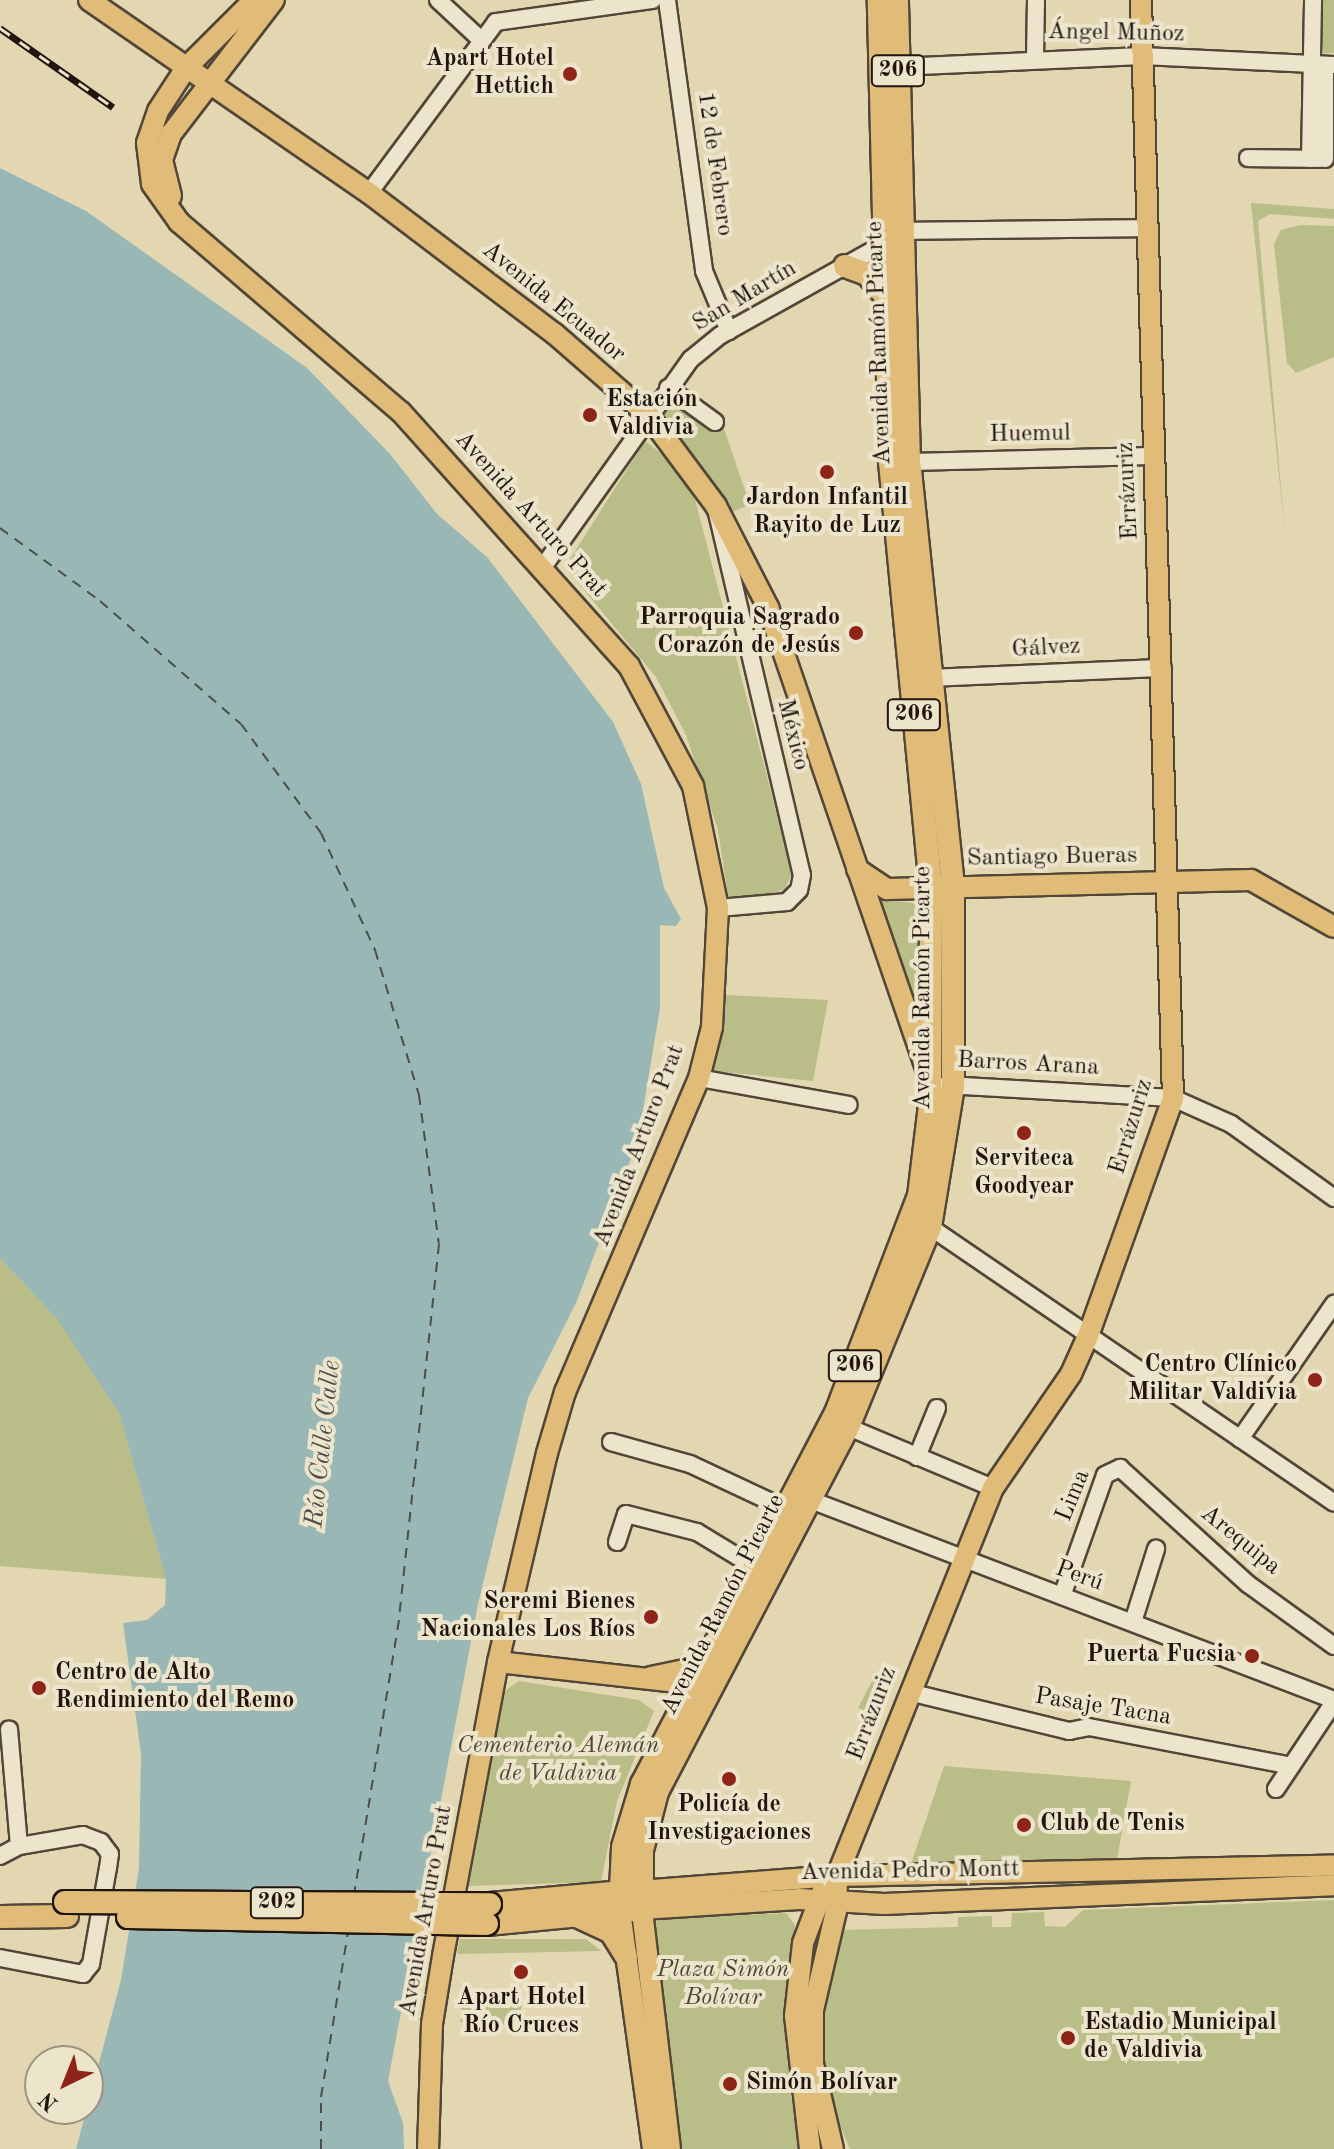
<!DOCTYPE html>
<html>
<head>
<meta charset="utf-8">
<style>
  body { margin:0 }
  #map { position:relative; width:1334px; height:2149px; overflow:hidden; background:#e2d7b1; font-family:"Old Standard TT",serif }
  div>[style] { position:absolute }
  [style*='--x'] { left:calc(var(--x)*1px); top:calc(var(--y)*1px); width:calc(var(--w)*1px); rotate:calc(var(--a)*1deg) }
  .green>* { inset:0; background:#b9bd88; transform-origin:0 0 }
  .water>* { inset:0; background:#98b7b5 }
  .ferry>* { height:2px; margin-top:-1px; transform-origin:0; background:repeating-linear-gradient(90deg,#4b4e4a 0 10px,transparent 0 18px) }
  .roads { filter:drop-shadow(2px 0 #524638) drop-shadow(-2px 0 #524638) drop-shadow(0 2px #524638) drop-shadow(0 -2px #524638) }
  .minor>* { height:16px; margin:-8px; padding:0 8px; transform-origin:8px; border-radius:8px; background:#ece5cc }
  .major>* { height:20px; margin:-10px; padding:0 10px; transform-origin:10px; border-radius:10px; background:#e1bc78 }
  .highway>* { height:22px; margin:-11px; padding:0 11px; transform-origin:11px; border-radius:11px; background:#e1bc78 }
  .rail>* { height:7px; margin-top:-3.5px; transform-origin:0; background:repeating-linear-gradient(90deg,#ece5cc 0 12px,#221510 0 24px); box-sizing:border-box; border-block:2px solid #221510 }
  .bridges { filter:drop-shadow(2px 0 #221510) drop-shadow(-2px 0 #221510) drop-shadow(0 2px #221510) drop-shadow(0 -2px #221510) }
  .highway-bridge>* { height:22px; margin:-11px; padding:0 11px; transform-origin:11px; border-radius:11px; background:#e1bc78 }
  .dots>* { width:22px; height:22px; translate:-50% -50%; box-sizing:border-box; border:4px solid #ece5cc; border-radius:50% }
  span { translate:-50% -50%; white-space:nowrap; text-align:center; line-height:1.15; -webkit-text-stroke:8px #ece5cc; paint-order:stroke }
  .shield-label span { padding:2px 6px; background:#ece5cc; border:2px solid; border-radius:6px; -webkit-text-stroke-width:0 }
  .shield-label { font-size:22px; color:#221510; font-weight:700 }
  .street-label { font-size:24px; color:#221510 }
  .poi-label { font-size:24px; color:#221510; font-weight:700 }
  .right { translate:-100% -50%; text-align:right }
  .left { translate:0 -50%; text-align:left }
  .park-label { font-size:24px; color:#4f4734; font-style:italic }
  .water-label { font-size:26px; color:#4b4e4a; font-style:italic }
  .north { position:absolute; left:24px; top:2045px; width:80px; height:80px; box-sizing:border-box; background:#ece5cc; border:2px solid #9b9281; border-radius:50%; rotate:223deg; font-size:22px; font-weight:700; line-height:32px; text-align:center; color:#221510 }
  .north::after { content:''; display:block; margin:auto; width:28px; height:36px; background:#8f2418; clip-path:polygon(50% 0,100% 100%,50% 72%,0 100%) }
</style>
</head>
<body>
<div id="map">
  <div class="green">
    <div style="left:1316px;top:0;width:18px;height:53px"></div>
    <div style="clip-path:polygon(1251px 203px,1334px 209px,1334px 219px,1270px 214px,1258px 221px,1285px 534px)"></div>
    <div style="clip-path:polygon(1301px 225px,1334px 226px,1334px 357px,1296px 373px,1287px 363px,1274px 244px,1281px 230px)"></div>
    <div style="clip-path:polygon(672px 386px,722px 423px,750px 505px,726px 514px,658px 421px)"></div>
    <div style="clip-path:polygon(645px 441px,666px 457px,695px 499px,792px 873px,785px 889px,768px 895px,728px 897px,718px 830px,686px 735px,656px 677px,565px 567px)"></div>
    <div style="clip-path:polygon(883px 899px,919px 904px,926px 1044px,875px 907px)"></div>
    <div style="clip-path:polygon(725px 995px,828px 1000px,813px 1081px,713px 1071px)"></div>
    <div style="clip-path:polygon(0 1258px,57px 1319px,119px 1413px,166px 1579px,0 1566px)"></div>
    <div style="left:876px;top:1673px;width:22px;height:39px;rotate:27deg"></div>
    <div style="clip-path:polygon(519px 1681px,639px 1700px,654px 1711px,617px 1801px,601px 1882px,467px 1886px,499px 1706px,503px 1692px)"></div>
    <div style="clip-path:polygon(944px 1766px,1131px 1781px,1117px 1859px,911px 1864px)"></div>
    <div style="clip-path:polygon(1334px 1900px,1334px 2149px,850px 2149px,820px 2079px,818px 1993px,840px 1930px,958px 1927px,958px 1917px,992px 1916px,992px 1927px,1011px 1927px,1012px 1913px,1044px 1912px,1045px 1926px,1065px 1927px,1083px 1910px)"></div>
    <div style="clip-path:polygon(786px 1913px,795px 1925px,790px 2084px,806px 2139px,804px 2149px,675px 2149px,651px 1929px,659px 1919px)"></div>
    <div style="clip-path:polygon(460px 1939px,586px 1939px,601px 1951px,457px 1954px)"></div>
    <div style="left:462px;top:1990px;width:60px;height:32px;rotate:3deg"></div>
  </div>
  <div class="water">
    <div style="clip-path:polygon(0 168px,86px 211px,307px 368px,390px 454px,437px 514px,487px 557px,613px 722px,641px 784px,664px 888px,681px 919px,676px 926px,660px 925px,660px 1008px,638px 1140px,576px 1303px,528px 1398px,478px 1604px,388px 2081px,403px 2123px,404px 2149px,76px 2149px,121px 1980px,139px 1868px,141px 1754px,123px 1623px,147px 1620px,165px 1605px,166px 1579px,119px 1413px,57px 1319px,0 1258px)"></div>
  </div>
  <div class="ferry">
    <div style="--x:0;--y:528;--w:124;--a:36.1"></div>
    <div style="--x:100;--y:601;--w:187;--a:41.1"></div>
    <div style="--x:241;--y:724;--w:135;--a:53.7"></div>
    <div style="--x:321;--y:833;--w:129;--a:65.2"></div>
    <div style="--x:375;--y:950;--w:152;--a:73.1"></div>
    <div style="--x:419;--y:1095;--w:150;--a:82.4"></div>
    <div style="--x:439;--y:1244;--w:378;--a:96.1"></div>
    <div style="--x:399;--y:1620;--w:278;--a:99.3"></div>
    <div style="--x:321;--y:2149;--w:52;--a:-90"></div>
    <div style="--x:321;--y:2097;--w:167;--a:-80.7"></div>
  </div>
  <div class="roads">
    <div class="minor">
      <div style="--x:438;--y:0;--w:59;--a:42.9"></div>
      <div style="--x:667;--y:0;--w:274;--a:82.2"></div>
      <div style="--x:704;--y:271;--w:65;--a:67.4"></div>
      <div style="--x:1035;--y:57;--w:57;--a:-89"></div>
      <div style="--x:898;--y:67;--w:244;--a:-2.6"></div>
      <div style="--x:1142;--y:56;--w:192;--a:2.7"></div>
      <div style="--x:1248;--y:158;--w:72;--a:0.8"></div>
      <div style="--x:1310;--y:159;--w:159;--a:-88.9"></div>
      <div style="--x:1325;--y:159;--w:94;--a:-90"></div>
      <div style="--x:369;--y:193;--w:213;--a:-53.4"></div>
      <div style="--x:496;--y:22;--w:158;--a:-8"></div>
      <div style="--x:902;--y:231;--w:245;--a:-0.7"></div>
      <div style="--x:668;--y:388;--w:58;--a:35.9"></div>
      <div style="--x:909;--y:462;--w:244;--a:-1.4"></div>
      <div style="--x:717;--y:513;--w:372;--a:76.8"></div>
      <div style="--x:802;--y:875;--w:15;--a:101"></div>
      <div style="--x:799;--y:890;--w:17;--a:135"></div>
      <div style="--x:787;--y:902;--w:69;--a:175"></div>
      <div style="--x:543;--y:567;--w:255;--a:-54.6"></div>
      <div style="--x:691;--y:359;--w:38;--a:-39"></div>
      <div style="--x:721;--y:335;--w:182;--a:-29.2"></div>
      <div style="--x:931;--y:678;--w:232;--a:-2.5"></div>
      <div style="--x:699;--y:1078;--w:152;--a:10.2"></div>
      <div style="--x:946;--y:1085;--w:227;--a:3.3"></div>
      <div style="--x:1173;--y:1098;--w:64;--a:24.1"></div>
      <div style="--x:1231;--y:1124;--w:127;--a:35.7"></div>
      <div style="--x:930;--y:1227;--w:489;--a:34.3"></div>
      <div style="--x:848;--y:1427;--w:157;--a:22.8"></div>
      <div style="--x:1240;--y:1439;--w:165;--a:-55.2"></div>
      <div style="--x:611;--y:1442;--w:82;--a:15.6"></div>
      <div style="--x:690;--y:1464;--w:102;--a:25.1"></div>
      <div style="--x:917;--y:1457;--w:53;--a:-67.8"></div>
      <div style="--x:808;--y:1499;--w:563;--a:20.91"></div>
      <div style="--x:617;--y:1542;--w:29;--a:-72"></div>
      <div style="--x:626;--y:1514;--w:73;--a:14.2"></div>
      <div style="--x:697;--y:1532;--w:66;--a:31.3"></div>
      <div style="--x:1062;--y:1596;--w:128;--a:-70.4"></div>
      <div style="--x:1105;--y:1475;--w:17;--a:-25"></div>
      <div style="--x:1120;--y:1468;--w:173;--a:42.2"></div>
      <div style="--x:1248;--y:1584;--w:106;--a:35.8"></div>
      <div style="--x:1133;--y:1622;--w:77;--a:-72.5"></div>
      <div style="--x:909;--y:1692;--w:165;--a:13.7"></div>
      <div style="--x:1069;--y:1731;--w:20;--a:-11"></div>
      <div style="--x:1089;--y:1727;--w:206;--a:10.9"></div>
      <div style="--x:1276;--y:1789;--w:105;--a:-56.3"></div>
      <div style="--x:0;--y:1856;--w:21;--a:-28"></div>
      <div style="--x:19;--y:1846;--w:117;--a:-94.9"></div>
      <div style="--x:0;--y:1958;--w:85;--a:10.9"></div>
      <div style="--x:83;--y:1974;--w:13;--a:-51"></div>
      <div style="--x:91;--y:1964;--w:97;--a:-80"></div>
      <div style="--x:108;--y:1868;--w:14;--a:-82"></div>
      <div style="--x:110;--y:1854;--w:15;--a:-127"></div>
      <div style="--x:101;--y:1842;--w:19;--a:-159"></div>
      <div style="--x:83;--y:1835;--w:65;--a:170.2"></div>
    </div>
    <div class="major">
      <div style="--x:89;--y:0;--w:340;--a:34.6"></div>
      <div style="--x:369;--y:193;--w:233;--a:37.2"></div>
      <div style="--x:555;--y:334;--w:125;--a:41.1"></div>
      <div style="--x:649;--y:416;--w:112;--a:53.3"></div>
      <div style="--x:716;--y:506;--w:114;--a:62.8"></div>
      <div style="--x:768;--y:607;--w:495;--a:71.1"></div>
      <div style="--x:254;--y:0;--w:96;--a:135"></div>
      <div style="--x:186;--y:68;--w:51;--a:123.1"></div>
      <div style="--x:158;--y:111;--w:34;--a:109"></div>
      <div style="--x:147;--y:143;--w:41;--a:83"></div>
      <div style="--x:152;--y:184;--w:47;--a:54.6"></div>
      <div style="--x:179;--y:222;--w:292;--a:40.6"></div>
      <div style="--x:401;--y:412;--w:341;--a:48.1"></div>
      <div style="--x:629;--y:666;--w:136;--a:61.9"></div>
      <div style="--x:693;--y:786;--w:125;--a:78.4"></div>
      <div style="--x:718;--y:908;--w:119;--a:92.9"></div>
      <div style="--x:712;--y:1027;--w:53;--a:104.3"></div>
      <div style="--x:699;--y:1078;--w:341;--a:113.1"></div>
      <div style="--x:565;--y:1392;--w:64;--a:106.4"></div>
      <div style="--x:547;--y:1453;--w:215;--a:103.2"></div>
      <div style="--x:498;--y:1662;--w:299;--a:100.6"></div>
      <div style="--x:443;--y:1956;--w:69;--a:99.2"></div>
      <div style="--x:432;--y:2024;--w:125;--a:91.8"></div>
      <div style="--x:171;--y:196;--w:37;--a:-104"></div>
      <div style="--x:162;--y:160;--w:28;--a:-71"></div>
      <div style="--x:171;--y:134;--w:169;--a:-52.5"></div>
      <div style="--x:857;--y:869;--w:36;--a:34"></div>
      <div style="--x:887;--y:889;--w:364;--a:-1.4"></div>
      <div style="--x:1251;--y:880;--w:95;--a:29.5"></div>
      <div style="--x:498;--y:1662;--w:198;--a:6.4"></div>
      <div style="--x:640;--y:1891;--w:198;--a:-4.4"></div>
      <div style="--x:837;--y:1876;--w:497;--a:-1.2"></div>
      <div style="--x:620;--y:1911;--w:240;--a:82.1"></div>
      <div style="--x:670;--y:2149;--w:242;--a:-96.7"></div>
      <div style="--x:642;--y:1909;--w:157;--a:-3.6"></div>
      <div style="--x:799;--y:1899;--w:85;--a:3.4"></div>
      <div style="--x:884;--y:1904;--w:450;--a:-2.4"></div>
      <div style="--x:810;--y:2149;--w:134;--a:-96.4"></div>
      <div style="--x:795;--y:2016;--w:73;--a:-83.7"></div>
      <div style="--x:803;--y:1943;--w:57;--a:-69.3"></div>
      <div style="--x:833;--y:2149;--w:87;--a:-103.2"></div>
      <div style="--x:813;--y:2064;--w:54;--a:-90"></div>
      <div style="--x:813;--y:2010;--w:102;--a:-76.9"></div>
      <div style="--x:836;--y:1911;--w:35;--a:-88"></div>
      <div style="--x:837;--y:1876;--w:418;--a:-68.1"></div>
      <div style="--x:993;--y:1488;--w:138;--a:-55.6"></div>
      <div style="--x:1071;--y:1374;--w:42;--a:-65.9"></div>
      <div style="--x:1088;--y:1336;--w:253;--a:-70.3"></div>
      <div style="--x:1173;--y:1098;--w:1098;--a:-91.67"></div>
    </div>
    <div class="highway">
      <div style="--x:845;--y:266;--w:23;--a:20"></div>
      <div style="--x:867;--y:274;--w:23;--a:50"></div>
      <div style="--x:651;--y:1678;--w:54;--a:-11.7"></div>
      <div style="--x:490;--y:1904;--w:145;--a:-5.2"></div>
      <div style="--x:620;--y:1911;--w:64;--a:-87.3"></div>
      <div style="--x:623;--y:1847;--w:66;--a:-73.2"></div>
      <div style="--x:642;--y:1784;--w:419;--a:-62.4"></div>
      <div style="--x:836;--y:1413;--w:232;--a:-69.1"></div>
      <div style="--x:919;--y:1196;--w:92;--a:-83.1"></div>
      <div style="--x:930;--y:1105;--w:217;--a:-89.7"></div>
      <div style="--x:931;--y:888;--w:428;--a:-95.5"></div>
      <div style="--x:890;--y:462;--w:462;--a:-91.4"></div>
      <div style="--x:577;--y:1916;--w:38;--a:25"></div>
      <div style="--x:611;--y:1932;--w:28;--a:58"></div>
      <div style="--x:0;--y:1917;--w:67;--a:-0.9"></div>
      <div style="--x:487;--y:1924;--w:156;--a:-5.5"></div>
      <div style="--x:642;--y:1909;--w:59;--a:-90"></div>
      <div style="--x:642;--y:1850;--w:60;--a:-75.5"></div>
      <div style="--x:657;--y:1792;--w:412;--a:-62.4"></div>
      <div style="--x:848;--y:1427;--w:216;--a:-67.7"></div>
      <div style="--x:930;--y:1227;--w:143;--a:-80.7"></div>
      <div style="--x:953;--y:1086;--w:200;--a:-90"></div>
      <div style="--x:953;--y:886;--w:426;--a:-95.9"></div>
      <div style="--x:909;--y:462;--w:462;--a:-91.5"></div>
    </div>
  </div>
  <div class="rail">
    <div style="--x:0;--y:28;--w:138;--a:35"></div>
  </div>
  <div class="bridges">
    <div class="highway-bridge">
      <div style="--x:65;--y:1902;--w:425;--a:0.3"></div>
      <div style="--x:128;--y:1917;--w:359;--a:1.1"></div>
    </div>
  </div>
  <div class="dots">
    <div style="left:570px;top:74px;background:#8f2418"></div>
    <div style="left:590px;top:415px;background:#8f2418"></div>
    <div style="left:827px;top:472px;background:#8f2418"></div>
    <div style="left:856px;top:633px;background:#8f2418"></div>
    <div style="left:1024px;top:1133px;background:#8f2418"></div>
    <div style="left:1315px;top:1380px;background:#8f2418"></div>
    <div style="left:651px;top:1617px;background:#8f2418"></div>
    <div style="left:1252px;top:1656px;background:#8f2418"></div>
    <div style="left:39px;top:1688px;background:#8f2418"></div>
    <div style="left:729px;top:1779px;background:#8f2418"></div>
    <div style="left:1024px;top:1825px;background:#8f2418"></div>
    <div style="left:521px;top:1972px;background:#8f2418"></div>
    <div style="left:1068px;top:2038px;background:#8f2418"></div>
    <div style="left:730px;top:2084px;background:#8f2418"></div>
  </div>
  <div class="shield-label">
    <span style="left:898px;top:71px">206</span>
    <span style="left:914px;top:715px">206</span>
    <span style="left:855px;top:1366px">206</span>
    <span style="left:277px;top:1903px">202</span>
  </div>
  <div class="street-label">
    <span style="left:1116px;top:34px;rotate:1deg">Ángel Muñoz</span>
    <span style="left:714px;top:164px;rotate:82deg">12 de Febrero</span>
    <span style="left:745px;top:297px;rotate:-31deg">San Martín</span>
    <span style="left:553px;top:303px;rotate:39deg">Avenida Ecuador</span>
    <span style="left:880px;top:343px;rotate:-92deg">Avenida Ramón Picarte</span>
    <span style="left:1030px;top:435px;rotate:-1deg">Huemul</span>
    <span style="left:1129px;top:491px;rotate:-93deg">Errázuriz</span>
    <span style="left:530px;top:515px;rotate:48deg">Avenida Arturo Prat</span>
    <span style="left:1046px;top:649px;rotate:-3deg">Gálvez</span>
    <span style="left:792px;top:735px;rotate:76deg">México</span>
    <span style="left:1052px;top:858px;rotate:-1deg">Santiago Bueras</span>
    <span style="left:924px;top:988px;rotate:-90deg">Avenida Ramón Picarte</span>
    <span style="left:1028px;top:1065px;rotate:3deg">Barros Arana</span>
    <span style="left:1132px;top:1127px;rotate:-73deg">Errázuriz</span>
    <span style="left:640px;top:1146px;rotate:-69deg">Avenida Arturo Prat</span>
    <span style="left:1074px;top:1496px;rotate:-68deg">Lima</span>
    <span style="left:1240px;top:1541px;rotate:39deg">Arequipa</span>
    <span style="left:1079px;top:1577px;rotate:20deg">Perú</span>
    <span style="left:724px;top:1605px;rotate:-63deg">Avenida Ramón Picarte</span>
    <span style="left:1103px;top:1708px;rotate:9deg">Pasaje Tacna</span>
    <span style="left:873px;top:1714px;rotate:-69deg">Errázuriz</span>
    <span style="left:910px;top:1872px;rotate:-1deg">Avenida Pedro Montt</span>
    <span style="left:427px;top:1911px;rotate:-80deg">Avenida Arturo Prat</span>
  </div>
  <div class="poi-label">
    <span class="right" style="left:554px;top:74px">Apart Hotel<br>Hettich</span>
    <span class="left" style="left:606px;top:415px">Estación<br>Valdivia</span>
    <span style="left:827px;top:513px">Jardon Infantil<br>Rayito de Luz</span>
    <span class="right" style="left:840px;top:633px">Parroquia Sagrado<br>Corazón de Jesús</span>
    <span style="left:1024px;top:1174px">Serviteca<br>Goodyear</span>
    <span class="right" style="left:1297px;top:1380px">Centro Clínico<br>Militar Valdivia</span>
    <span class="right" style="left:635px;top:1617px">Seremi Bienes<br>Nacionales Los Ríos</span>
    <span class="right" style="left:1236px;top:1656px">Puerta Fucsia</span>
    <span class="left" style="left:55px;top:1688px">Centro de Alto<br>Rendimiento del Remo</span>
    <span style="left:729px;top:1820px">Policía de<br>Investigaciones</span>
    <span class="left" style="left:1040px;top:1825px">Club de Tenis</span>
    <span style="left:521px;top:2013px">Apart Hotel<br>Río Cruces</span>
    <span class="left" style="left:1084px;top:2038px">Estadio Municipal<br>de Valdivia</span>
    <span class="left" style="left:746px;top:2084px">Simón Bolívar</span>
  </div>
  <div class="park-label">
    <span style="left:558px;top:1761px">Cementerio Alemán<br>de Valdivia</span>
    <span style="left:723px;top:1985px">Plaza Simón<br>Bolívar</span>
  </div>
  <div class="water-label">
    <span style="left:324px;top:1444px;rotate:-84deg">Río Calle Calle</span>
  </div>
  <div class="north">N</div>
</div>
</body>
</html>
